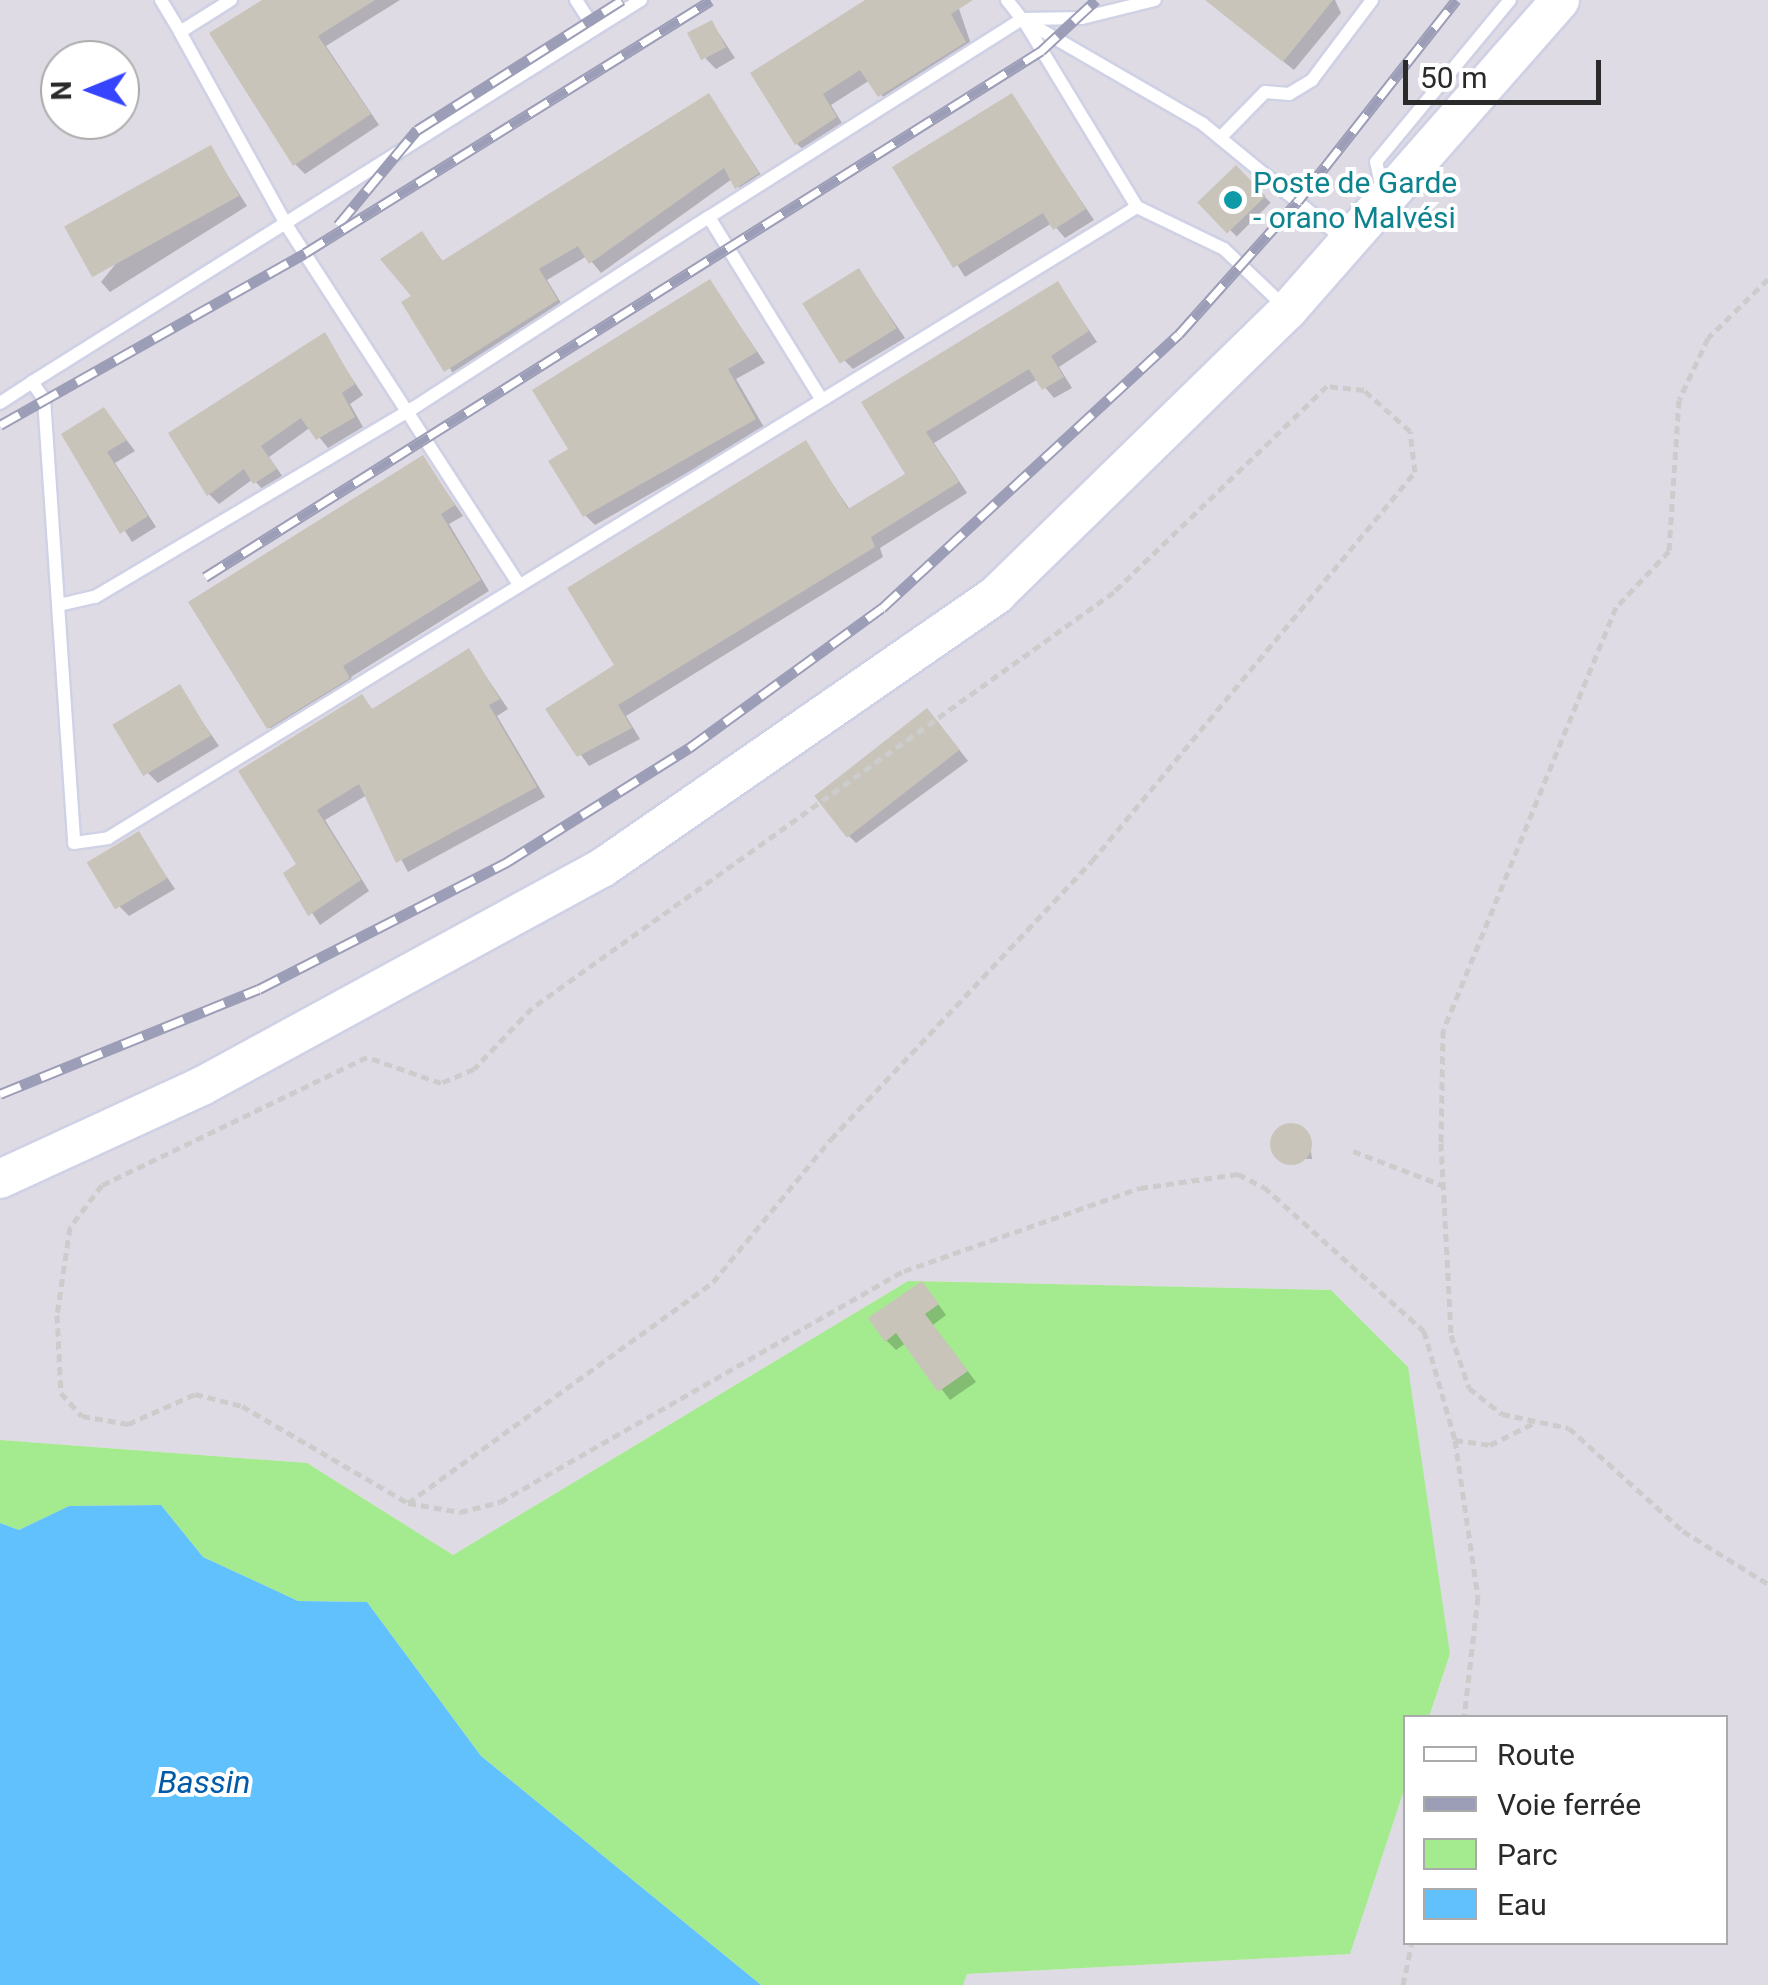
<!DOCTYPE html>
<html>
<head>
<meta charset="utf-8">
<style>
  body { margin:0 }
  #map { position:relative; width:1768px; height:1985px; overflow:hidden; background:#eee7da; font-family:Roboto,sans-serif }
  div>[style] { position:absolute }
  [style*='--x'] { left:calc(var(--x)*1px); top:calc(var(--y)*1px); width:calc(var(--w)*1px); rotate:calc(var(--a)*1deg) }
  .industrial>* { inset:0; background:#dfdbe5 }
  .green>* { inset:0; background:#a4eb90 }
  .water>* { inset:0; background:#60c1fc }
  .shadow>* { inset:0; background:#0003; transform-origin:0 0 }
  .building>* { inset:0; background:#c9c4ba; transform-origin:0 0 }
  .round { border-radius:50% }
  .path>* { height:5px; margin-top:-2.5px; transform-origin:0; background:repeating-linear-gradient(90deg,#ccc 0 8px,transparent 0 13px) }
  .roads { filter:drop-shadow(2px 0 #cfd1e5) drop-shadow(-2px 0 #cfd1e5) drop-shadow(0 2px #cfd1e5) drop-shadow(0 -2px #cfd1e5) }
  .lane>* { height:12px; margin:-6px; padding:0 6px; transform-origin:6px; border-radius:6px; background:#fff }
  .secondary>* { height:38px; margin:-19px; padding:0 19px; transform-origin:19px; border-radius:19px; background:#fff }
  .rail>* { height:11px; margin-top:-5.5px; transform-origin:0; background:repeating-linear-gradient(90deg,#fff 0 22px,#9c9db7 0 44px); box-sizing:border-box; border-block:2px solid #9c9db7 }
  .dots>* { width:28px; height:28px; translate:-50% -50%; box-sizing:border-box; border:5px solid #fff; border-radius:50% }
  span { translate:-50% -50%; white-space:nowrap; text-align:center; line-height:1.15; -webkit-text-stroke:8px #fff; paint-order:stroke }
  .culture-label { font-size:30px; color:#0d838f }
  .left { translate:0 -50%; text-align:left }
  .water-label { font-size:32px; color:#005aa8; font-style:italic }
  .legend { position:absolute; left:1403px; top:1715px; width:325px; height:230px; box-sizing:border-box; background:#fff; border:2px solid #aaa; margin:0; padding:12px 18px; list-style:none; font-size:30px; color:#2a2a2a }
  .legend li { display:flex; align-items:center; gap:20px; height:50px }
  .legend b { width:50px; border:2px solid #aaa }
  .north { position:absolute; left:40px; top:40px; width:100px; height:100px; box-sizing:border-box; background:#fff; border:2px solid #aaa; border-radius:50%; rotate:269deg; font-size:28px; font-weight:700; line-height:40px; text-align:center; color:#2a2a2a }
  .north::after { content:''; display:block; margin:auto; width:35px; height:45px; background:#3644ff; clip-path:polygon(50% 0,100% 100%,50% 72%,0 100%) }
  .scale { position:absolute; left:1403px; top:60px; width:198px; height:45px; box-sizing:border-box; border:5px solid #2a2a2a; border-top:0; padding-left:12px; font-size:30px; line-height:35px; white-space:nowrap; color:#2a2a2a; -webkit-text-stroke:8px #fff; paint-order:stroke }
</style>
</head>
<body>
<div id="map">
  <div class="industrial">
    <div style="clip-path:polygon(evenodd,0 0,1768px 0,1768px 1985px,963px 1985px,966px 1974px,1349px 1954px,1405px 1787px,1406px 1942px,1726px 1942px,1726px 1718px,1429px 1717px,1450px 1654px,1331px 1290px,908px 1281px,453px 1555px,307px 1463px,0 1440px,0 0,60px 60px,120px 60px,120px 120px,60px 120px,60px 60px)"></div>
  </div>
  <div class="green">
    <div style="clip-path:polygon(908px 1281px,1331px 1290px,1408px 1367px,1450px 1654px,1429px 1717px,1406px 1718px,1405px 1787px,1350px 1954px,967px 1974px,963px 1985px,761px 1985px,481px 1756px,367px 1602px,298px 1601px,203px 1557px,161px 1505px,69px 1506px,19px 1530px,0 1523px,0 1440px,307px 1463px,453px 1555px)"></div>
  </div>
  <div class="water">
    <div style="clip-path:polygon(161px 1505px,203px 1557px,298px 1601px,367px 1602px,481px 1756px,761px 1985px,0 1985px,0 1523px,19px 1530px,69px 1506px)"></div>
  </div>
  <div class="shadow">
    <div style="clip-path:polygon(267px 0,400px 0,326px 46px,379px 125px,305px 174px,295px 164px)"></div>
    <div style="clip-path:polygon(869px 0,956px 0,974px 53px,890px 106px,870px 80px,831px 105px,845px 128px,807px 153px,797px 144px)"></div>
    <div style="clip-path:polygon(1207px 0,1335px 0,1341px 13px,1294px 70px)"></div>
    <div style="clip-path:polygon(712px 23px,735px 58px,716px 69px,706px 59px)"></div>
    <div style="clip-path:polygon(709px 96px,767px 184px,747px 197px,732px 179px,601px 273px,587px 256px,547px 280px,566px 311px,456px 380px,414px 297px,422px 234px,444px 263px)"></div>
    <div style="clip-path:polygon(1011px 96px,1094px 220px,1065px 238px,1052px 223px,965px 277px,896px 168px)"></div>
    <div style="clip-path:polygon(210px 148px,247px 206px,110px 292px,101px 282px)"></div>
    <div style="left:1236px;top:168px;width:49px;height:48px;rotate:45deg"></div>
    <div style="clip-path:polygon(859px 271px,905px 338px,853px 369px,843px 359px)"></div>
    <div style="clip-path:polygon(710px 282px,765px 363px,736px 379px,765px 429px,595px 525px,585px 515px)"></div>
    <div style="clip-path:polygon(1058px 284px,1097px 342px,1059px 367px,1072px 388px,1054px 398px,1038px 379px,934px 443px,967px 493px,880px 548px,883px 557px,626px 716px,640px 739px,589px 766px,549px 710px,618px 666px,805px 443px,850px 510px,908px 475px,865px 403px)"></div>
    <div style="clip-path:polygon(324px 336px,363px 395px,350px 404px,363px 427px,328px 448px,311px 427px,269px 457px,285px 480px,265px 492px,253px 479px,219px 504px,209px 494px)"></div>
    <div style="clip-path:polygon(104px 410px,135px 451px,115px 463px,156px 527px,132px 542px,64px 434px)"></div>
    <div style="clip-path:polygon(423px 458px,463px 516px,449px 524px,489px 591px,351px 677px,358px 688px,279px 737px,269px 727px)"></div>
    <div style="clip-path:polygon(469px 651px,508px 709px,497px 716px,545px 797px,408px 872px,367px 795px,325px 820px,369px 891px,320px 925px,287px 874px,300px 865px,242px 772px,361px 697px,374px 711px)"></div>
    <div style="clip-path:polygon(179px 688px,219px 746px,158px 783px,148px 773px)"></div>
    <div style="clip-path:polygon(937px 721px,968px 761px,856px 843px,846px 833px)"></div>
    <div style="clip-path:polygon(138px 834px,175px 889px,129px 916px,119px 906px)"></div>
    <div style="clip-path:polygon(1277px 1128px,1309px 1137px,1312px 1159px,1280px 1158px)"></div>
    <div style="clip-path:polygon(931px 1294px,946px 1315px,933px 1325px,976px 1382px,950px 1400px,906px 1343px,896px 1350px,886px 1340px)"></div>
  </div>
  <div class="building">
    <div style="clip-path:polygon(262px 0,375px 0,318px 36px,371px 114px,293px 166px,209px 33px)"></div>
    <div style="clip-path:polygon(865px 0,973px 0,951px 14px,966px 42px,878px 97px,860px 70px,823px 94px,837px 117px,795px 145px,750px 73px)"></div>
    <div style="clip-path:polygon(1205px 0,1333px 0,1283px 62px)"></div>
    <div style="left:712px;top:20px;width:31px;height:28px;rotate:63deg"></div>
    <div style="clip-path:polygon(709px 93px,759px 173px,735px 189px,724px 168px,589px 264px,578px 246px,539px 269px,558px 300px,444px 372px,401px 302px,411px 296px,380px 259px,422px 231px,442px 261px)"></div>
    <div style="clip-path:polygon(1012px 93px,1086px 209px,1053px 230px,1043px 213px,953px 268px,892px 167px)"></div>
    <div style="left:211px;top:145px;width:58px;height:168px;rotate:61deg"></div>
    <div style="left:1236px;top:165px;width:43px;height:54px;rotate:46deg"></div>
    <div style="left:859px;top:268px;width:71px;height:67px;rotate:58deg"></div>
    <div style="clip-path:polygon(710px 279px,757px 352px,728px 369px,756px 419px,583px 517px,548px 461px,568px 449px,532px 390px)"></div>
    <div style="clip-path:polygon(1058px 281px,1089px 331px,1051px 356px,1064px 377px,1042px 390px,1029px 369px,926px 432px,959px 482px,871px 537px,875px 547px,618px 705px,632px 728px,577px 757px,545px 709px,614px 665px,567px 588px,806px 440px,848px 509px,905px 474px,861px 402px)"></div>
    <div style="clip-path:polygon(325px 332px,355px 384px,342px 393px,355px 417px,316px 440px,301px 418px,261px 446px,277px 469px,253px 484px,244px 469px,207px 496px,168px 433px)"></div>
    <div style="clip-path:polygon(104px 407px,127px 440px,107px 452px,148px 516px,120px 534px,61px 434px)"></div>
    <div style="clip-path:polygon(423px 455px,455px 505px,441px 514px,481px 580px,343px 666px,350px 678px,267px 729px,188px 602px)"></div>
    <div style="clip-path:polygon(469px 648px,500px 699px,489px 705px,537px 787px,396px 863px,359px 784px,317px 810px,361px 880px,308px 916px,283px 873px,296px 864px,238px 771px,362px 694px,372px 709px)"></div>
    <div style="left:180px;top:684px;width:60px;height:79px;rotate:59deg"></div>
    <div style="left:927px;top:708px;width:53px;height:143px;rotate:52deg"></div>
    <div style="left:139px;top:831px;width:55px;height:61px;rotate:59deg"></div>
    <div class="round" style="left:1270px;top:1123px;width:42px;height:42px"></div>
    <div style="clip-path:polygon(922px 1281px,939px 1304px,925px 1314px,968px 1371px,938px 1392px,896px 1333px,885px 1342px,868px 1318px)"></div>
  </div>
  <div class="path">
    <div style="--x:1768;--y:279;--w:84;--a:135.5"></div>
    <div style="--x:1708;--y:338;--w:68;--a:115.1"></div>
    <div style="--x:1679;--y:400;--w:151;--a:93.8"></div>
    <div style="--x:1669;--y:551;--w:77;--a:133.4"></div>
    <div style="--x:1616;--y:607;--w:457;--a:112.2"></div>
    <div style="--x:1443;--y:1030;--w:113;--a:91"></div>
    <div style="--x:1441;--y:1143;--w:192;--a:87"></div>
    <div style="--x:1451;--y:1335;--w:56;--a:71.2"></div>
    <div style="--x:1469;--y:1388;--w:42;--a:38.2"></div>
    <div style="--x:1502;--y:1414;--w:68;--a:11.8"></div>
    <div style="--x:1569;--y:1428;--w:154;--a:42.1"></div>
    <div style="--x:1683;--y:1531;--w:100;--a:31.9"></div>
    <div style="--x:1353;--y:1151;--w:95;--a:20.9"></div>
    <div style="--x:1455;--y:1440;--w:35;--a:8"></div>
    <div style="--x:1490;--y:1445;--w:51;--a:-26.6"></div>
    <div style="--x:408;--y:1503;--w:377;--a:-35.9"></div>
    <div style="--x:713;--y:1282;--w:185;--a:-50.5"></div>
    <div style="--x:831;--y:1139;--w:381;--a:-46.8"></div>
    <div style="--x:1092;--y:861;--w:506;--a:-50.3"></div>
    <div style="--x:1415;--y:472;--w:41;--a:-97"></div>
    <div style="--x:1410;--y:431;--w:62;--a:-138.3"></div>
    <div style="--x:1364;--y:390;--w:37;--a:-174"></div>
    <div style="--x:1327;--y:386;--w:296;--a:136"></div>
    <div style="--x:1114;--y:592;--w:715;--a:144.44"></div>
    <div style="--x:532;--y:1008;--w:84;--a:133.6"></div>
    <div style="--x:474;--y:1069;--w:36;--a:157"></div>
    <div style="--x:441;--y:1083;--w:78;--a:-160.6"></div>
    <div style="--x:367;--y:1057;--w:294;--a:154.2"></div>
    <div style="--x:102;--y:1185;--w:53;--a:127.3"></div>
    <div style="--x:70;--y:1227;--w:89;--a:98.4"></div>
    <div style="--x:57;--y:1315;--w:78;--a:87.1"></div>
    <div style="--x:61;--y:1393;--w:31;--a:48"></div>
    <div style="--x:82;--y:1416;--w:47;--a:9.9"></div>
    <div style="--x:128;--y:1424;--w:73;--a:-24.1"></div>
    <div style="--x:195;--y:1394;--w:49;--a:14.3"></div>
    <div style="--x:242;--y:1406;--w:192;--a:30.3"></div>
    <div style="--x:408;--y:1503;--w:53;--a:9.8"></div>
    <div style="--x:460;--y:1512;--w:41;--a:-14"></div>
    <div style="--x:500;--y:1502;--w:465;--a:-29.8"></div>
    <div style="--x:904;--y:1271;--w:250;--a:-19.4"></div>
    <div style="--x:1140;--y:1188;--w:99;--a:-8.1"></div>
    <div style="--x:1238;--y:1174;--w:29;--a:27"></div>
    <div style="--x:1264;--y:1187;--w:215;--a:42"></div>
    <div style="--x:1424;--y:1331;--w:113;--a:74.1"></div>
    <div style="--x:1455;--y:1440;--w:159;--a:81.7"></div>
    <div style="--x:1478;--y:1597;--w:122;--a:96.6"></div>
    <div style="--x:1403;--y:1985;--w:44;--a:-78.2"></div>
  </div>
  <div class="roads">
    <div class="lane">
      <div style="--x:161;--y:0;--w:37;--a:59"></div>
      <div style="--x:231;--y:0;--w:60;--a:147.9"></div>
      <div style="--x:180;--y:32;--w:222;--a:61.1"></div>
      <div style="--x:287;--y:226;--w:427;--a:57.1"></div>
      <div style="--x:576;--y:0;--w:33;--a:57"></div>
      <div style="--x:641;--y:0;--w:719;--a:147.9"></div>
      <div style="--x:32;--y:382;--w:21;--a:55"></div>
      <div style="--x:44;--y:399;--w:445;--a:86.1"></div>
      <div style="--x:74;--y:843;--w:34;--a:-8"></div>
      <div style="--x:108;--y:838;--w:1207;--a:-31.52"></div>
      <div style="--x:1137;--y:207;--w:97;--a:25.8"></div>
      <div style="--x:1224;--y:249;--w:86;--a:43.6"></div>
      <div style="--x:1007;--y:0;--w:24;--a:52"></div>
      <div style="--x:1022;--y:19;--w:209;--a:30.1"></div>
      <div style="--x:1203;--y:124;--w:183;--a:39.4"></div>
      <div style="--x:1024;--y:21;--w:218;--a:58.7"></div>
      <div style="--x:1220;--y:138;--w:64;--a:-45.6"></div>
      <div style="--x:1265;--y:92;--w:24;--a:5"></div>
      <div style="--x:1289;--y:94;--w:27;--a:-31"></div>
      <div style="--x:1312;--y:80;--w:100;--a:-53.1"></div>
      <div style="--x:1383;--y:194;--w:33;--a:-102"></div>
      <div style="--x:1376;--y:162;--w:210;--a:-50.4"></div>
      <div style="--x:820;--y:397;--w:211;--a:-121.7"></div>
      <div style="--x:709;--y:217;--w:370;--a:-32.3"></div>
      <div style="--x:1022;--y:19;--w:60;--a:-1"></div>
      <div style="--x:1082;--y:18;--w:75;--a:-13.9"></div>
      <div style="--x:0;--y:403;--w:38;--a:-33"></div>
      <div style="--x:59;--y:605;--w:37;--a:-13"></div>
      <div style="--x:95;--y:597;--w:372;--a:-30.7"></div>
      <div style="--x:415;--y:407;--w:350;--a:-32.9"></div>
    </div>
    <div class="secondary">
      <div style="--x:0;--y:1179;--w:222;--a:-24.7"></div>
      <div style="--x:202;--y:1086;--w:456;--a:-28.6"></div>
      <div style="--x:602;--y:868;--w:481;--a:-34.7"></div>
      <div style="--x:997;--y:594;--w:407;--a:-44.3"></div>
      <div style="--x:1288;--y:310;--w:412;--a:-48.7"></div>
    </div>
  </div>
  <div class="rail">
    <div style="--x:338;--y:225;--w:124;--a:-50.3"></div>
    <div style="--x:417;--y:130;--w:243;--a:-32.4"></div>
    <div style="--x:0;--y:425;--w:350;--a:-29.4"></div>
    <div style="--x:305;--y:253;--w:478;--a:-31.9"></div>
    <div style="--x:205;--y:577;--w:988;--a:-32.18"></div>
    <div style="--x:1041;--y:51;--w:75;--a:-42.8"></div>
    <div style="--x:0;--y:1094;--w:279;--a:-22.1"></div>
    <div style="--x:259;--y:989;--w:279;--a:-27.1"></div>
    <div style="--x:507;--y:862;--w:215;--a:-32.1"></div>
    <div style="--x:689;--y:748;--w:238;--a:-36"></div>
    <div style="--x:882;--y:608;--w:404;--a:-42.7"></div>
    <div style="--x:1179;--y:334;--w:178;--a:-48.2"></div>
    <div style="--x:1298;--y:201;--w:256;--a:-51.8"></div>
  </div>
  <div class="dots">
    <div style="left:1233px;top:200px;background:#0f9aa8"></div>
  </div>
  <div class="culture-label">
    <span class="left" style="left:1253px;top:200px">Poste de Garde<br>- orano Malvési</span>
  </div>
  <div class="water-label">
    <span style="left:204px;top:1782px">Bassin</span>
  </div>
  <ul class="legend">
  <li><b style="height:12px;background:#fff"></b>Route</li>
  <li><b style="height:12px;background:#9c9db7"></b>Voie ferrée</li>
  <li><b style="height:28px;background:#a4eb90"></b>Parc</li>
  <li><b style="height:28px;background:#60c1fc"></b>Eau</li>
  </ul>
  <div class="north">N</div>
  <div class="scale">50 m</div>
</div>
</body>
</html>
